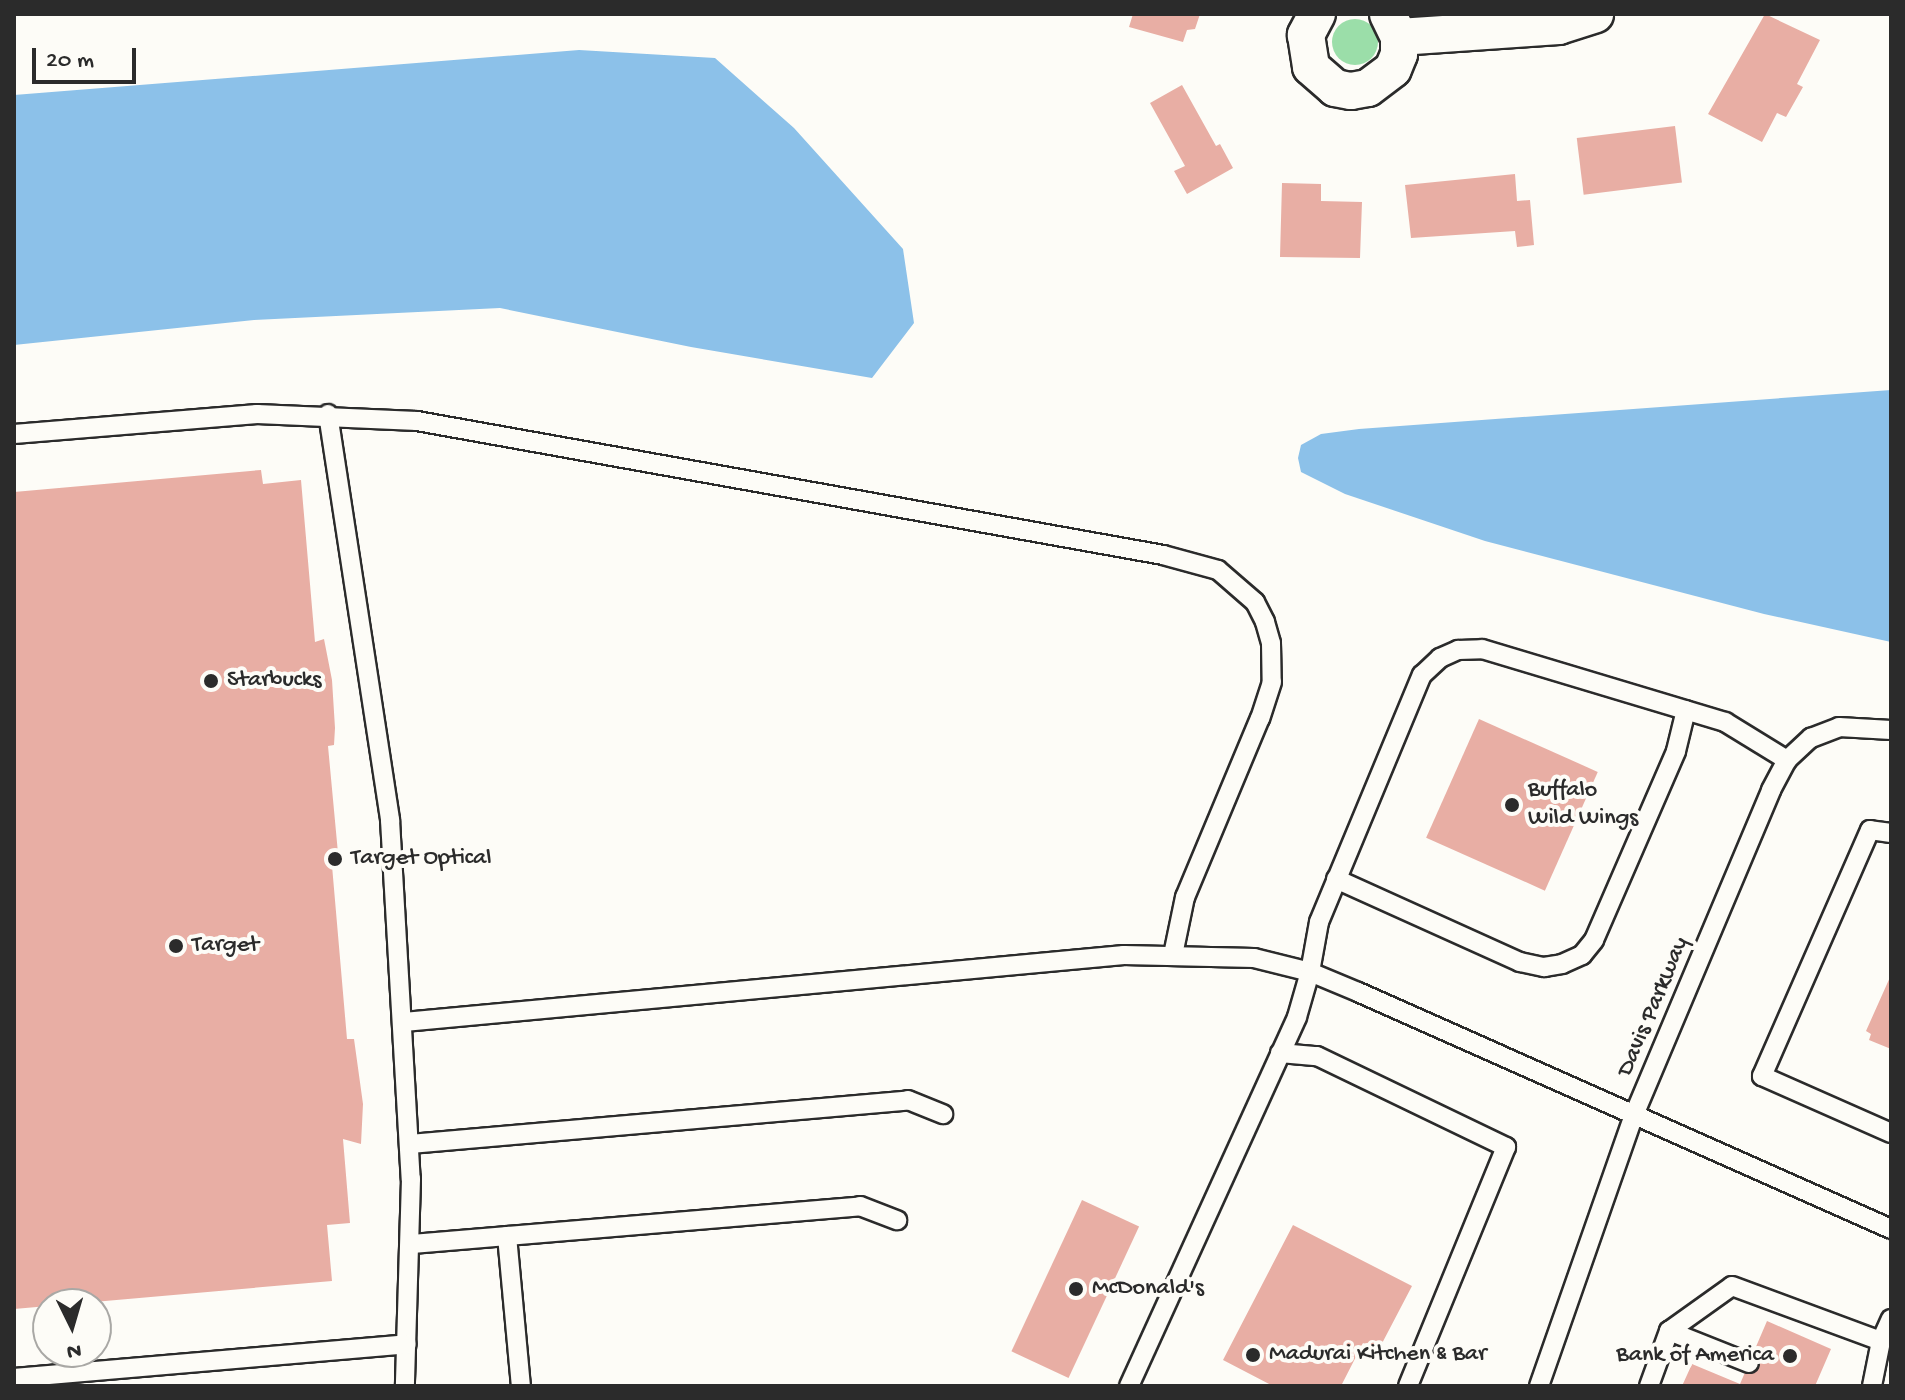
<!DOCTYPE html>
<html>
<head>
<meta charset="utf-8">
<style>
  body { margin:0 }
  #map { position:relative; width:1905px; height:1400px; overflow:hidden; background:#fdfcf7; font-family:"Gochi Hand",sans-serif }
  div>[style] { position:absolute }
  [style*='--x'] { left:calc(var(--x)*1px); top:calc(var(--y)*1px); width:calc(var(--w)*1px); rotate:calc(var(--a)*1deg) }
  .green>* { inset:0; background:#9bdea9 }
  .round { border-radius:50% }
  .water>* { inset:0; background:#8cc1e9 }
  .building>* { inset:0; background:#e8aea4; transform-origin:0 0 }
  .roads { filter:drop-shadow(2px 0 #2b2b2b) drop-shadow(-2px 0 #2b2b2b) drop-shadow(0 2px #2b2b2b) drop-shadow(0 -2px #2b2b2b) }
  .service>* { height:18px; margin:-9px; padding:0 9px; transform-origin:9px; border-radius:9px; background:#fdfcf7 }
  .minor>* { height:36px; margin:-18px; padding:0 18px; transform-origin:18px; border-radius:18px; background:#fdfcf7 }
  .dots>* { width:22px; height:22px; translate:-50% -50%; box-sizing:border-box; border:4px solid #fdfcf7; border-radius:50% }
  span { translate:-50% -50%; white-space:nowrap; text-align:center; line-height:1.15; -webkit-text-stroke:8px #fdfcf7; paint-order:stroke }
  .poi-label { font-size:24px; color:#2b2b2b }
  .left { translate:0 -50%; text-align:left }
  .right { translate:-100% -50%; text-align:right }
  .street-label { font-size:24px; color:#2b2b2b }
  .frame { position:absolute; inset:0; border:16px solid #2b2b2b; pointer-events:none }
  .north { position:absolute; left:32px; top:1288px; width:80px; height:80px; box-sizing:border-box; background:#fdfcf7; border:2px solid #a9a8a5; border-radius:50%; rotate:175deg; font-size:22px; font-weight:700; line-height:32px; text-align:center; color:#2b2b2b }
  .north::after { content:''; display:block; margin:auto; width:28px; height:36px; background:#2b2b2b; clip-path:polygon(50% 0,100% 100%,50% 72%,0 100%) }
  .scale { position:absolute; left:32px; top:48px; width:104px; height:36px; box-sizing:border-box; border:4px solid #2b2b2b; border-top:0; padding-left:10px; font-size:24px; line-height:28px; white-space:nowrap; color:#2b2b2b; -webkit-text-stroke:6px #fdfcf7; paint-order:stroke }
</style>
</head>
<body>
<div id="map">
  <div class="green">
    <div class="round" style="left:1332px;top:19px;width:46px;height:46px"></div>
  </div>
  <div class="water">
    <div style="clip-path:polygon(579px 50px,715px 58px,794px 128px,903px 249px,914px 323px,872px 378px,691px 347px,500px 308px,254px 320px,14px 345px,14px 95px)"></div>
    <div style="clip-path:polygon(1891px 390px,1891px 642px,1764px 614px,1485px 541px,1345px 494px,1301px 472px,1298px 458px,1301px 445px,1321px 434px,1359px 429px)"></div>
  </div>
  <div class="building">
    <div style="clip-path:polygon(1133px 14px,1200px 14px,1195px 29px,1187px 30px,1183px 42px,1129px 27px)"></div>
    <div style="clip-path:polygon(1765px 14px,1820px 40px,1797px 84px,1803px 87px,1786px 117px,1777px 113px,1762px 142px,1708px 114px)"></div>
    <div style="clip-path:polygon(1182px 85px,1216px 146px,1220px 144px,1233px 168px,1187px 194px,1174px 171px,1185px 166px,1150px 103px)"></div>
    <div style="left:1675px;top:126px;width:57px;height:99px;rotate:83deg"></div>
    <div style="clip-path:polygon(1515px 174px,1517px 201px,1530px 200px,1534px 245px,1517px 247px,1515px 231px,1411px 238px,1405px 185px)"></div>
    <div style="clip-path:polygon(1282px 183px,1321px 184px,1321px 201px,1362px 202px,1360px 258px,1280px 257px)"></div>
    <div style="clip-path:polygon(261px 470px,263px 484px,301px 480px,315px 642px,324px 639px,332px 680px,335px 728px,334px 745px,328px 746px,338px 853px,331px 854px,347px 1039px,354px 1039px,363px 1104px,361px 1144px,343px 1139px,350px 1223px,327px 1225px,332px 1281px,14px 1309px,14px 492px)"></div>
    <div style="left:1479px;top:719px;width:130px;height:130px;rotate:24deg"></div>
    <div style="clip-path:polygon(1891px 975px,1891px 1049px,1869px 1040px,1871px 1034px,1866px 1031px)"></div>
    <div style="left:1082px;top:1200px;width:63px;height:167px;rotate:25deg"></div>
    <div style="clip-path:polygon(1293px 1225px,1412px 1286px,1378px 1351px,1363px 1343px,1341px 1386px,1273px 1386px,1223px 1360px)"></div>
    <div style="clip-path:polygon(1767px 1321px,1831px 1349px,1815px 1386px,1682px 1386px,1692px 1364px,1740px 1384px)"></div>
  </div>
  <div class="roads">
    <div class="service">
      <div style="--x:328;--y:414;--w:411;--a:81.3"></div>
      <div style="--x:390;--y:820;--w:360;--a:86.7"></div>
      <div style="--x:411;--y:1179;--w:207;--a:91.7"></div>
      <div style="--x:14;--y:434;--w:244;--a:-4.7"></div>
      <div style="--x:257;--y:414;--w:160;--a:2.5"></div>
      <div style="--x:417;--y:421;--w:758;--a:10.18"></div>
      <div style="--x:1163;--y:555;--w:57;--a:15.3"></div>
      <div style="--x:1218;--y:570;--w:49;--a:40.9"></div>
      <div style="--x:1255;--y:602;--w:22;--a:63"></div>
      <div style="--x:1265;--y:622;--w:22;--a:74"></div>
      <div style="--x:1271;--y:643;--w:39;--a:89"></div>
      <div style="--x:1272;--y:682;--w:38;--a:108"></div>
      <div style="--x:1260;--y:718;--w:194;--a:112.7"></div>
      <div style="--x:1185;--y:897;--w:59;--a:101.7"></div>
      <div style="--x:1891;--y:833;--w:21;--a:-172"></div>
      <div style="--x:1870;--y:830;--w:269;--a:113.7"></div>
      <div style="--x:1762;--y:1076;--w:141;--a:23.8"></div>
      <div style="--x:1336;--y:879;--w:202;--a:24.3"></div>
      <div style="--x:1520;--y:962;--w:25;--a:12"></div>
      <div style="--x:1544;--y:967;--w:18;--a:-9"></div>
      <div style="--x:1562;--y:964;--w:22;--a:-24"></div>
      <div style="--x:1582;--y:955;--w:19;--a:-51"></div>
      <div style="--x:1594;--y:940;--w:206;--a:-66.5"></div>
      <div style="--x:1676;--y:751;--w:42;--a:-76.3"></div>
      <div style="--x:404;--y:1022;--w:723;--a:-5.32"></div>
      <div style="--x:1124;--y:955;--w:130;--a:1.3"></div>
      <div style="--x:1254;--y:958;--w:58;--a:14"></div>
      <div style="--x:1310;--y:972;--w:52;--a:22.6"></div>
      <div style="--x:1358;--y:992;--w:583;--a:23.97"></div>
      <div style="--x:1280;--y:1053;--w:37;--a:5"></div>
      <div style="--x:1317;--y:1056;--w:210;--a:25.7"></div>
      <div style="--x:1506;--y:1147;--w:258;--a:112.3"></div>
      <div style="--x:410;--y:1144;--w:500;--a:-5"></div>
      <div style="--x:908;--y:1100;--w:38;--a:22"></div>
      <div style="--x:507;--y:1236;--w:151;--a:84.7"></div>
      <div style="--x:412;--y:1244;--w:450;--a:-4.8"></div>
      <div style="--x:860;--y:1206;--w:40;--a:21"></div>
      <div style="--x:1669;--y:1331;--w:86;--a:21.8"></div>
      <div style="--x:14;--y:1378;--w:394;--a:-4.9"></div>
      <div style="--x:1129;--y:1386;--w:405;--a:-65.5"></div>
      <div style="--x:1297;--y:1017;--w:47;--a:-73.9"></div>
      <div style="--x:1310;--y:972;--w:51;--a:-79.8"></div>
      <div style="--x:1319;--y:922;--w:268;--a:-67.4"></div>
      <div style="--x:1422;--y:675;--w:25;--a:-43"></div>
      <div style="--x:1440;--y:658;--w:20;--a:-24"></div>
      <div style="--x:1458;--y:650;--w:24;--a:-2"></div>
      <div style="--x:1482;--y:649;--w:254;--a:16.7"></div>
      <div style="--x:1725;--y:722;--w:73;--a:31.5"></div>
      <div style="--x:1539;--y:1386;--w:287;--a:-70.7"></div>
      <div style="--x:1634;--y:1115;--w:353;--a:-67.1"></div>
      <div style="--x:1771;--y:790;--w:34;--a:-62"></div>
      <div style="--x:1787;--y:760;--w:33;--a:-43"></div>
      <div style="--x:1811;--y:738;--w:30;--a:-21"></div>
      <div style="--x:1839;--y:727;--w:52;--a:3.3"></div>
      <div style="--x:1649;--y:1386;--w:59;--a:-70"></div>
      <div style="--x:1669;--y:1331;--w:77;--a:-35.5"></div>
      <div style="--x:1732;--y:1286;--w:159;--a:20.3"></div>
      <div style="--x:1872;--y:1386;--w:46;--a:-78.7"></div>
      <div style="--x:1881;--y:1341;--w:24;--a:-66"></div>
    </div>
    <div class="minor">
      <div style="--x:1317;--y:14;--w:24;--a:118"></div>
      <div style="--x:1306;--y:35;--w:32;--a:81"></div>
      <div style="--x:1311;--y:67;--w:32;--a:41"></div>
      <div style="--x:1335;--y:88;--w:16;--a:11"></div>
      <div style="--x:1351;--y:91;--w:17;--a:-10"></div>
      <div style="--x:1368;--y:88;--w:31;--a:-37"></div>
      <div style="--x:1393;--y:69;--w:16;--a:-68"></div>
      <div style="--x:1399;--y:54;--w:17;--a:-90"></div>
      <div style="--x:1399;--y:37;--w:25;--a:-116"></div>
      <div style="--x:1399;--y:37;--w:160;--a:-3.9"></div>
      <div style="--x:1559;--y:26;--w:38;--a:-18"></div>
    </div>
  </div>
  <div class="dots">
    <div style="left:211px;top:681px;background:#2b2b2b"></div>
    <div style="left:1512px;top:805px;background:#2b2b2b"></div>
    <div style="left:335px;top:859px;background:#2b2b2b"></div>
    <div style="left:176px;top:946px;background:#2b2b2b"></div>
    <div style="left:1076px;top:1289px;background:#2b2b2b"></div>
    <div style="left:1253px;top:1355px;background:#2b2b2b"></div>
    <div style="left:1790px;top:1356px;background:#2b2b2b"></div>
  </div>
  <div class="poi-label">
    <span class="left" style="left:227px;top:681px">Starbucks</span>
    <span class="left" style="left:1528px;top:805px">Buffalo<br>Wild Wings</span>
    <span class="left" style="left:351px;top:859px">Target Optical</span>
    <span class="left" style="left:192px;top:946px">Target</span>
    <span class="left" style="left:1092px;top:1289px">McDonald's</span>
    <span class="left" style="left:1269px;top:1355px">Madurai Kitchen &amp; Bar</span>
    <span class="right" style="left:1774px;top:1356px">Bank of America</span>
  </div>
  <div class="street-label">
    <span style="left:1654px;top:1007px;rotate:-67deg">Davis Parkway</span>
  </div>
  <div class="frame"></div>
  <div class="north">N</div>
  <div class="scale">20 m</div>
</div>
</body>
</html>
